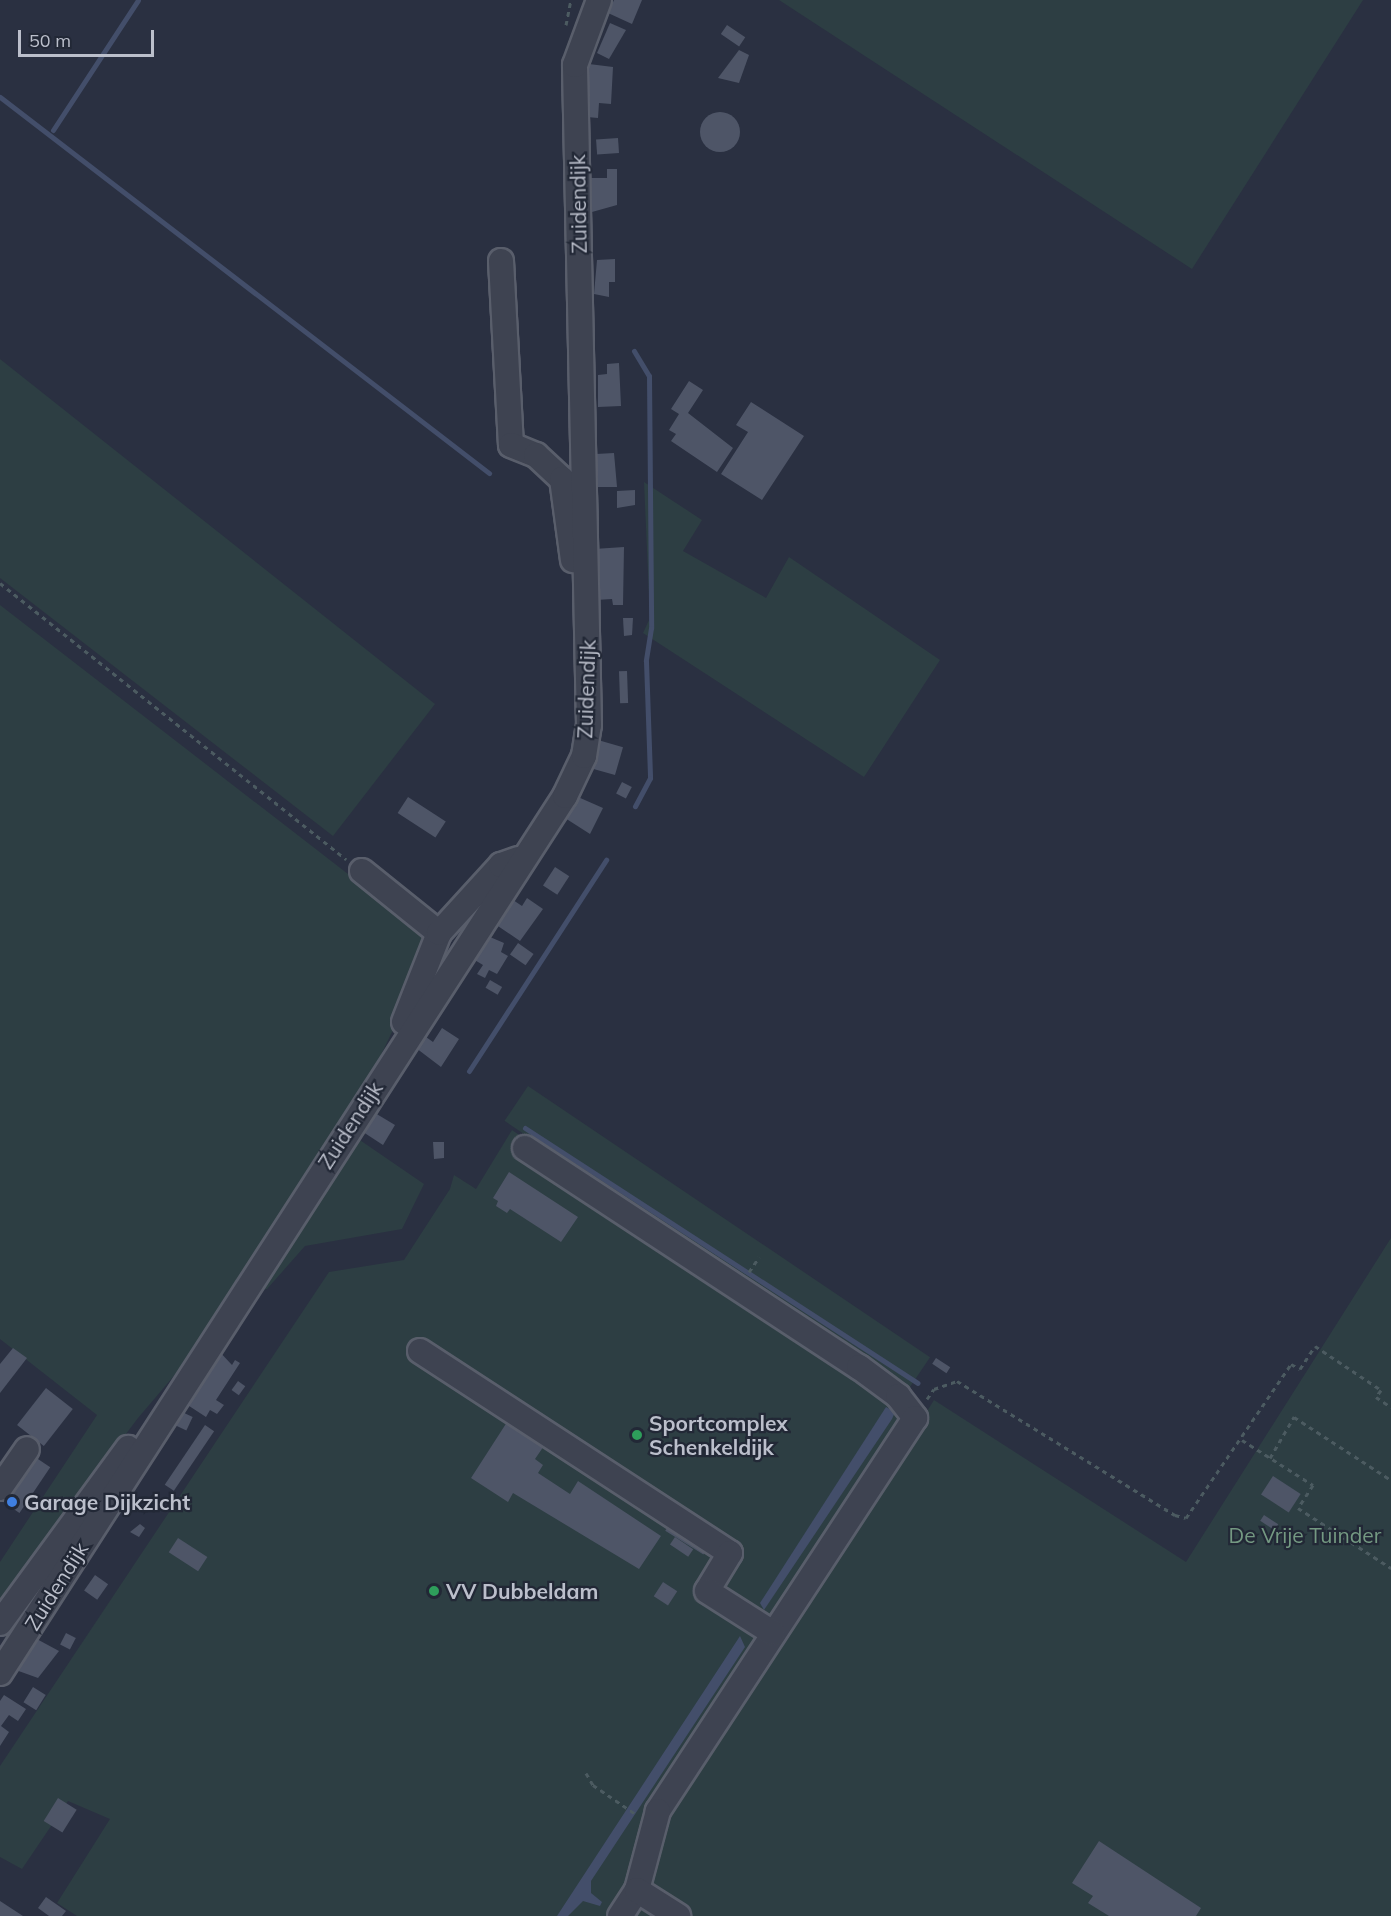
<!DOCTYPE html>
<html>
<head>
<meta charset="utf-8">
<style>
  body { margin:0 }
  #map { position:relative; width:1391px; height:1916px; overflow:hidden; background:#2a3041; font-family:Mulish,sans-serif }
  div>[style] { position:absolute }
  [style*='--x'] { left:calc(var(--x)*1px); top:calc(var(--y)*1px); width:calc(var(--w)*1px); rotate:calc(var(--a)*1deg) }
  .green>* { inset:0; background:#2d3e43; transform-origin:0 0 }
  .water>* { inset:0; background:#434e6a }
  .stream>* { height:5px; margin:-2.5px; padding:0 2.5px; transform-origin:2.5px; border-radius:2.5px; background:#434e6a }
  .building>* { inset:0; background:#4e5567; transform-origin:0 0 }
  .round { border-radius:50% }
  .path>* { height:3px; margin-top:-1.5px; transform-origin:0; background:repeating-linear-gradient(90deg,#4c5b61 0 4.5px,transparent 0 9px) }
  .roads { filter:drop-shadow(2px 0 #595e6b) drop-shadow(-2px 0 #595e6b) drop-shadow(0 2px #595e6b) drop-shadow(0 -2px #595e6b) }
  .minor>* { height:24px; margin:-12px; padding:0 12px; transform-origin:12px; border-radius:12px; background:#3e4351 }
  .dots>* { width:16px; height:16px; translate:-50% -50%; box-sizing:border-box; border:3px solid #222836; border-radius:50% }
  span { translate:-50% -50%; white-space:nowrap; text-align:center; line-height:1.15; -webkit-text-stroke:4.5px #222836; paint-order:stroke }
  .street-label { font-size:21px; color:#bbbfcb }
  .poi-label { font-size:21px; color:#bbbfcb; font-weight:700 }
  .left { translate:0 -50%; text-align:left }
  .park-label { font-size:21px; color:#749982 }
  .scale { position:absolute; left:18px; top:30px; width:136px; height:27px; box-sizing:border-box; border:3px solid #bbbfcb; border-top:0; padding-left:8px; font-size:18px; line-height:21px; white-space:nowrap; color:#bbbfcb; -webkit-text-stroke:4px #222836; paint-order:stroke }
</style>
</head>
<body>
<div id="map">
  <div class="green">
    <div style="clip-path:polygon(779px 0,1363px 0,1192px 269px)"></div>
    <div style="clip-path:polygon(0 359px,435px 704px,333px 836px,0 578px)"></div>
    <div style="clip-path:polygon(644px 482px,702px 520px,683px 551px,766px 598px,789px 557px,940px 660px,864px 777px,643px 633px,650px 618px)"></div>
    <div style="clip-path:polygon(0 605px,348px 874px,426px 937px,431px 950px,371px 1076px,190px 1357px,138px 1418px,0 1601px,0 1562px,97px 1415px,0 1339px)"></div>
    <div style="left:528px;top:1086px;width:485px;height:42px;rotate:34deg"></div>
    <div style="clip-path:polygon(512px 1130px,924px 1416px,934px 1400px,1186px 1562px,1391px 1238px,1391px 1916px,77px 1916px,57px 1903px,110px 1819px,68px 1801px,22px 1869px,0 1857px,0 1766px,329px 1272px,404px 1260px,450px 1189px,454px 1175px,476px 1189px)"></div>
    <div style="clip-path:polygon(354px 1136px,424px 1184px,402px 1229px,305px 1246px,267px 1289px,254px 1290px)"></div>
  </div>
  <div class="water">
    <div style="clip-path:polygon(886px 1407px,895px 1412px,892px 1419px,764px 1610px,760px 1603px)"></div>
    <div style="clip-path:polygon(740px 1636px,745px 1647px,591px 1881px,591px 1893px,602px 1902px,600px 1906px,583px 1901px,568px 1916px,557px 1916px)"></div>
  </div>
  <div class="stream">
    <div style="--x:0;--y:97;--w:617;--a:37.56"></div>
    <div style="--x:53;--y:130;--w:155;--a:-56.8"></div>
    <div style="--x:634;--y:351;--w:29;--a:59"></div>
    <div style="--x:649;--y:376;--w:252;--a:89.5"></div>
    <div style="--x:651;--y:628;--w:33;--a:99"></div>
    <div style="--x:646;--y:661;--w:117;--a:88"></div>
    <div style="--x:650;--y:778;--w:32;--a:118"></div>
    <div style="--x:469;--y:1071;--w:252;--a:-57"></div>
    <div style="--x:525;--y:1128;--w:468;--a:33"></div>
  </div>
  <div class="building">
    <div style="clip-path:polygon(614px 0,642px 0,632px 24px,608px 13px)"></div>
    <div style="clip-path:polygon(610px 23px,626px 30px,609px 59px,597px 53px)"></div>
    <div style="left:727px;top:25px;width:22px;height:11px;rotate:34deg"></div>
    <div style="clip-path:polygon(739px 50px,749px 55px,739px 83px,718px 78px)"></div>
    <div style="clip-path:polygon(589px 64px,613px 67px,611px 104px,599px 103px,598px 118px,587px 117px)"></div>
    <div class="round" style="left:700px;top:112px;width:40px;height:40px"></div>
    <div style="left:618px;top:138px;width:15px;height:22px;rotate:86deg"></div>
    <div style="clip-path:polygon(607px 169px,617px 169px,617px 205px,592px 212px,591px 178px,607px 178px)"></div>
    <div style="clip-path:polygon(615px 259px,615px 282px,609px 282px,609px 297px,594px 294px,597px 260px)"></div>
    <div style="clip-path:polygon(619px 363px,621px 406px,598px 407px,598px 375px,607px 374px,607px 364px)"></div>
    <div style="clip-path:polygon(689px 381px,703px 390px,688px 413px,733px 448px,717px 472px,671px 441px,676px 434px,669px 430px,679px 414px,671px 409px)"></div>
    <div style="clip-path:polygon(751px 402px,804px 436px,762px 500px,721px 474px,748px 432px,736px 425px)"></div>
    <div style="clip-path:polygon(614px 453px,617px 487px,593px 487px,596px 454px)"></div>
    <div style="clip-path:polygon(635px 490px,635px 505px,617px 508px,617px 491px)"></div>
    <div style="clip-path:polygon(624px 547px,623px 605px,613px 605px,612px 599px,596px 600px,594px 549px)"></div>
    <div style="clip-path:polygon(623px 618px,633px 618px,632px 635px,624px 636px)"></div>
    <div style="left:627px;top:671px;width:32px;height:8px;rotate:88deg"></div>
    <div style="left:598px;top:740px;width:26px;height:29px;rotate:16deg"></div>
    <div style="left:622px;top:782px;width:11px;height:13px;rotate:27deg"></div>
    <div style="left:408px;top:797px;width:45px;height:19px;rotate:33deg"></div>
    <div style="clip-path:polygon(578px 797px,603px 808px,590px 834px,565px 818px)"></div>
    <div style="left:555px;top:867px;width:17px;height:22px;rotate:33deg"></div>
    <div style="clip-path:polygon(510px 898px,522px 906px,527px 898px,543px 909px,520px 941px,492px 922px)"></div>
    <div style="clip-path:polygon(483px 934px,504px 943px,501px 952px,508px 956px,497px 974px,489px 970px,485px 978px,477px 974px,483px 965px,468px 956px)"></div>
    <div style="left:518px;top:943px;width:19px;height:14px;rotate:35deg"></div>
    <div style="left:490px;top:980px;width:14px;height:9px;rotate:30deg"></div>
    <div style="clip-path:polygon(442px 1028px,459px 1039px,441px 1067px,416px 1048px,426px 1037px,433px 1042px)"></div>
    <div style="clip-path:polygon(375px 1113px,395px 1125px,383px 1145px,360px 1130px)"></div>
    <div style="clip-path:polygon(433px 1142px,444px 1142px,444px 1158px,434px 1159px)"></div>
    <div style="clip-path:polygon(509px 1172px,578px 1217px,561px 1242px,510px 1209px,507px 1213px,496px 1206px,498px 1201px,493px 1198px)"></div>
    <div style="clip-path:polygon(13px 1348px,27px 1358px,0 1393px,0 1364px)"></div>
    <div style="clip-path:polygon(217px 1349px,232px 1365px,235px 1360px,240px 1363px,216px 1400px,224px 1405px,217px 1414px,210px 1410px,206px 1417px,183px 1402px)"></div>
    <div style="left:936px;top:1358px;width:17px;height:7px;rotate:33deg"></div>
    <div style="left:238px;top:1381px;width:9px;height:11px;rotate:36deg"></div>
    <div style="left:46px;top:1388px;width:34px;height:47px;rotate:38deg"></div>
    <div style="left:180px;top:1411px;width:14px;height:15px;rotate:25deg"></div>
    <div style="clip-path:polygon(511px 1416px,548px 1440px,535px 1459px,543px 1465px,538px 1473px,570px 1494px,578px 1481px,661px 1536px,639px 1569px,513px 1493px,508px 1502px,471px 1478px)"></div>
    <div style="left:205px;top:1425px;width:11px;height:72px;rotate:34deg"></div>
    <div style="left:32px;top:1455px;width:22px;height:55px;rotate:34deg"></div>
    <div style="left:1273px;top:1476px;width:33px;height:22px;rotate:33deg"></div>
    <div style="left:1264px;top:1515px;width:17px;height:7px;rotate:33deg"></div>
    <div style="left:670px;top:1523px;width:45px;height:9px;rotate:32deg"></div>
    <div style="clip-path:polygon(140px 1524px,145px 1528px,139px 1537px,130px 1532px)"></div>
    <div style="left:675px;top:1537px;width:22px;height:9px;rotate:34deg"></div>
    <div style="left:178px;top:1538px;width:35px;height:17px;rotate:33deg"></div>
    <div style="left:95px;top:1575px;width:16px;height:19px;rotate:35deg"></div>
    <div style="left:663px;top:1582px;width:17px;height:17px;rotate:33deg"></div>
    <div style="left:66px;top:1633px;width:11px;height:13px;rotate:27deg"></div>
    <div style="clip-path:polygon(33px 1637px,59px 1651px,38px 1678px,13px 1669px)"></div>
    <div style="left:33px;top:1687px;width:15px;height:18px;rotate:32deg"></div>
    <div style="clip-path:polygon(4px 1695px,26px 1709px,18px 1721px,9px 1715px,1px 1726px,9px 1732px,0 1746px,0 1701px)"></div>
    <div style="left:58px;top:1798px;width:22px;height:27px;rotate:32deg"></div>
    <div style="clip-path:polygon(1099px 1841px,1201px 1908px,1196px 1916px,1109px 1916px,1088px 1903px,1093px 1896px,1072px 1883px)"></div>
    <div style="clip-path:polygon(46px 1897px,66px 1911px,62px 1916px,49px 1916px,38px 1908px)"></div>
    <div style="clip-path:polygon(0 1901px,23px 1916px,0 1916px)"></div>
  </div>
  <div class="path">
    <div style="--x:566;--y:25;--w:25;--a:-79"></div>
    <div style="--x:0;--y:583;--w:443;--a:38.6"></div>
    <div style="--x:749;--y:1272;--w:18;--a:-56"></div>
    <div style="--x:927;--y:1399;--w:12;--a:-55"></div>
    <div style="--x:934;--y:1389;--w:24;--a:-19"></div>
    <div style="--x:957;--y:1381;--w:256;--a:31.6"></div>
    <div style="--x:1175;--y:1515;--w:11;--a:15"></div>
    <div style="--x:1186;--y:1518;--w:186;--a:-55.7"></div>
    <div style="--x:1291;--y:1364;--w:10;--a:29"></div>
    <div style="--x:1300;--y:1369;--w:27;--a:-57"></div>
    <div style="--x:1315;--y:1346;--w:79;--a:33.7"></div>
    <div style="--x:1381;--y:1390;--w:9;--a:126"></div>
    <div style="--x:1376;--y:1397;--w:18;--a:34"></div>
    <div style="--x:1242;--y:1440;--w:84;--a:32.4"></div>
    <div style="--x:1313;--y:1485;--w:27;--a:123"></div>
    <div style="--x:1298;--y:1508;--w:111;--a:32.8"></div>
    <div style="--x:1270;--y:1458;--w:48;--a:-59.7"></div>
    <div style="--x:1294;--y:1417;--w:116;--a:33"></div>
    <div style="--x:586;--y:1773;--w:14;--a:60"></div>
    <div style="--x:593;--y:1785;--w:53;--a:34.3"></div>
  </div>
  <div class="roads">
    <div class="minor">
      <div style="--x:501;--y:261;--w:184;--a:86.9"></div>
      <div style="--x:511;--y:445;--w:27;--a:22"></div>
      <div style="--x:536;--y:455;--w:35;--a:43"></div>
      <div style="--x:562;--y:479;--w:82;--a:82.3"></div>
      <div style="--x:362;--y:871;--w:99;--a:38.8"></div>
      <div style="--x:404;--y:1022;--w:96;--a:-68.5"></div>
      <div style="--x:439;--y:933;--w:92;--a:-47.6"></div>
      <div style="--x:501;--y:865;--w:18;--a:-19"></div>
      <div style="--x:525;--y:1148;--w:399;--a:33.3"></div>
      <div style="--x:859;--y:1367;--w:49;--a:36.6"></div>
      <div style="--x:898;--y:1396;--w:28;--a:52"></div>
      <div style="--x:915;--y:1418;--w:470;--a:123.2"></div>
      <div style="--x:658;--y:1811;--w:82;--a:104.9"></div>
      <div style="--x:637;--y:1890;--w:31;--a:123"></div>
      <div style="--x:420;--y:1351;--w:370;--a:33.1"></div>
      <div style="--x:730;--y:1553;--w:44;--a:121.2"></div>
      <div style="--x:707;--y:1591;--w:78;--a:32.5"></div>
      <div style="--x:0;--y:1488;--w:47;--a:-55.3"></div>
      <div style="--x:0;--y:1623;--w:217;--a:-53.8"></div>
      <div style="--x:0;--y:1673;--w:1043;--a:-57.21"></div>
      <div style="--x:565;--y:796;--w:44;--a:-64.6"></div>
      <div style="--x:584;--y:756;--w:31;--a:-81"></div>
      <div style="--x:589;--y:725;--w:660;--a:-91.22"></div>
      <div style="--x:575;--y:65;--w:69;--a:-69.7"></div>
      <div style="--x:637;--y:1890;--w:49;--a:32.4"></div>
    </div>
  </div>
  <div class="dots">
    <div style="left:637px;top:1435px;background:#2e9e5b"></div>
    <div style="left:12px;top:1502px;background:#3f7fe0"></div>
    <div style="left:434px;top:1591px;background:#2e9e5b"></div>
  </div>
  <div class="street-label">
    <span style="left:578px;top:204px;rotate:-91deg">Zuidendijk</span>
    <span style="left:586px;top:689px;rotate:-88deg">Zuidendijk</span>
    <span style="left:350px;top:1125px;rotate:-57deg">Zuidendijk</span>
    <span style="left:56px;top:1586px;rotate:-58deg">Zuidendijk</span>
  </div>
  <div class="poi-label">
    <span class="left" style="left:649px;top:1435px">Sportcomplex<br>Schenkeldijk</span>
    <span class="left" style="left:24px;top:1502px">Garage Dijkzicht</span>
    <span class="left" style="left:446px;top:1591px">VV Dubbeldam</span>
  </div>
  <div class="park-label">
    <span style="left:1305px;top:1535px">De Vrije Tuinder</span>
  </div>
  <div class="scale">50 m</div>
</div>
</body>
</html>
